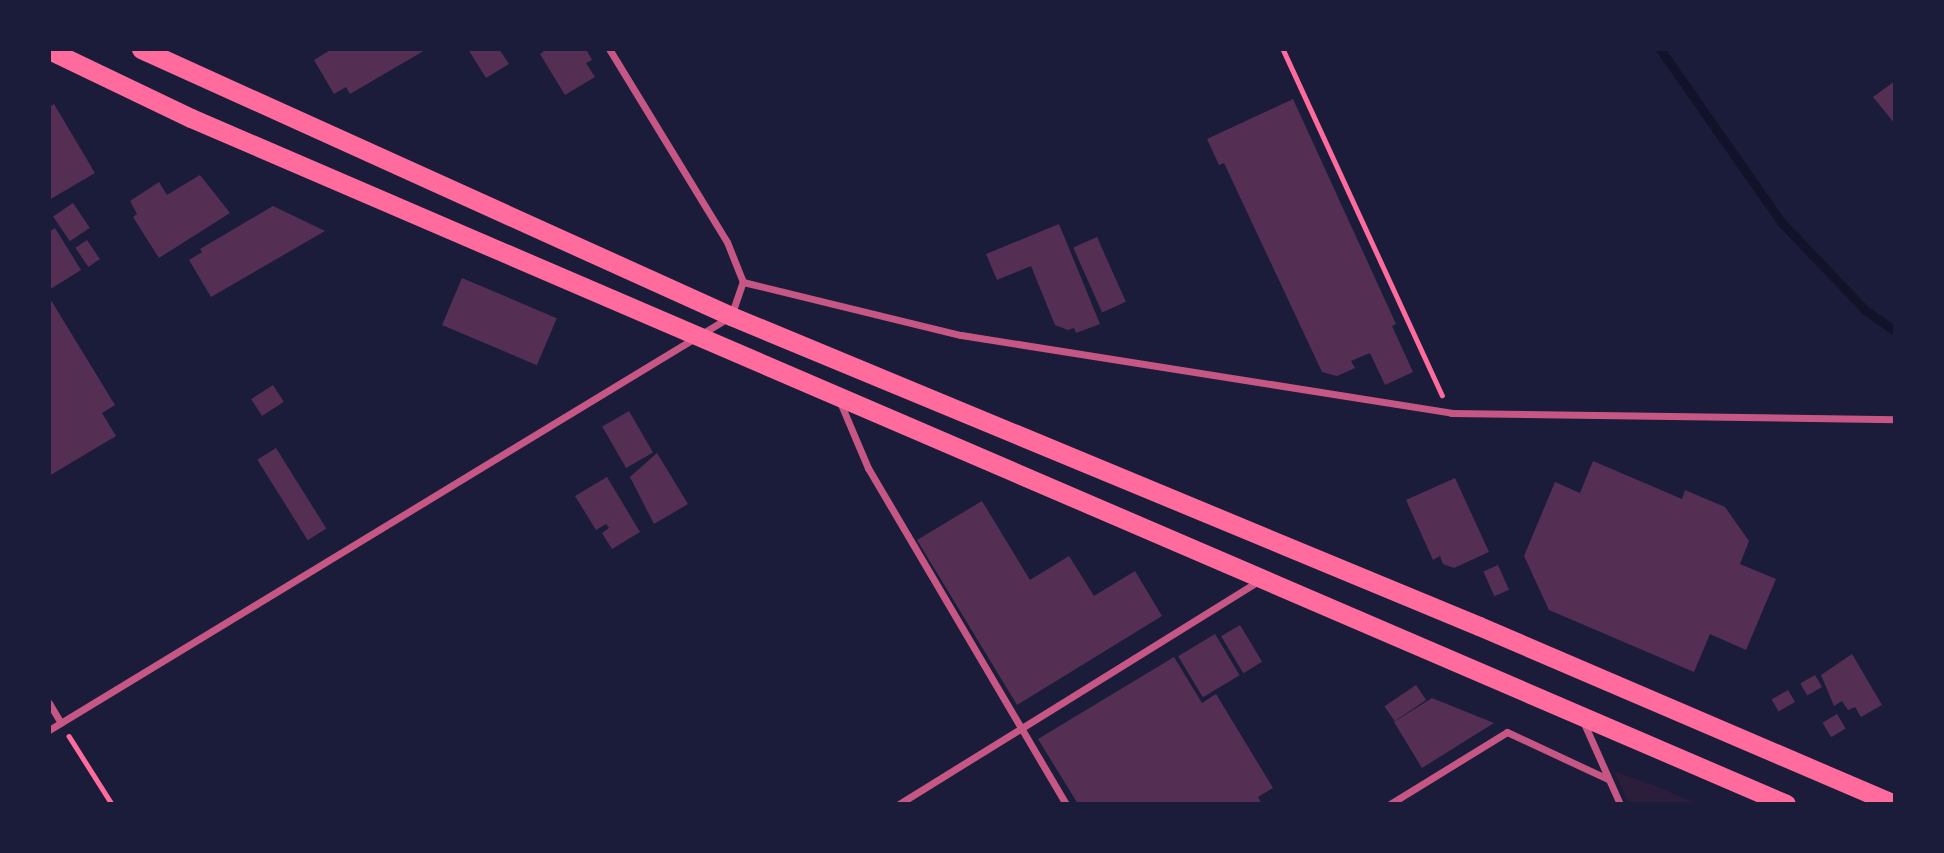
<!DOCTYPE html>
<html>
<head>
<meta charset="utf-8">
<style>
  body { margin:0 }
  #map { position:relative; width:1944px; height:853px; overflow:hidden; background:#1b1b3a; font-family:"Roboto Condensed",sans-serif }
  div>[style] { position:absolute }
  [style*='--x'] { left:calc(var(--x)*1px); top:calc(var(--y)*1px); width:calc(var(--w)*1px); rotate:calc(var(--a)*1deg) }
  .green>* { inset:0; background:#2a1e3b }
  .stream>* { height:9px; margin:-4.5px; padding:0 4.5px; transform-origin:4.5px; border-radius:4.5px; background:#12122b }
  .building>* { inset:0; background:#542f53; transform-origin:0 0 }
  .path>* { height:4.5px; margin:-2.25px; padding:0 2.25px; transform-origin:2.25px; border-radius:2.25px; background:#ff6b9d }
  .minor>* { height:7px; margin:-3.5px; padding:0 3.5px; transform-origin:3.5px; border-radius:3.5px; background:#c65784 }
  .trunk>* { height:19px; margin:-9.5px; padding:0 9.5px; transform-origin:9.5px; border-radius:9.5px; background:#ff6b9d }
  span { translate:-50% -50%; white-space:nowrap; text-align:center; line-height:1.15; -webkit-text-stroke:7px #1b1b3a; paint-order:stroke }
  .frame { position:absolute; inset:0; border:51px solid #1b1b3a; pointer-events:none }
</style>
</head>
<body>
<div id="map">
  <div class="green">
    <div style="clip-path:polygon(1614px 771px,1650px 784px,1698px 804px,1629px 804px)"></div>
  </div>
  <div class="stream">
    <div style="--x:1660;--y:49;--w:213;--a:55"></div>
    <div style="--x:1782;--y:223;--w:120;--a:46.3"></div>
    <div style="--x:1865;--y:310;--w:37;--a:35"></div>
  </div>
  <div class="building">
    <div style="clip-path:polygon(332px 49px,427px 49px,350px 94px,346px 87px,334px 94px,314px 60px)"></div>
    <div style="clip-path:polygon(468px 49px,499px 49px,509px 64px,486px 78px)"></div>
    <div style="clip-path:polygon(547px 49px,586px 49px,592px 60px,586px 63px,595px 77px,565px 95px,540px 54px)"></div>
    <div style="clip-path:polygon(1895px 81px,1895px 124px,1873px 97px)"></div>
    <div style="clip-path:polygon(1293px 99px,1396px 324px,1392px 326px,1413px 372px,1385px 385px,1370px 353px,1351px 361px,1355px 368px,1337px 376px,1322px 372px,1224px 163px,1219px 165px,1207px 139px)"></div>
    <div style="clip-path:polygon(54px 104px,95px 173px,49px 200px,49px 107px)"></div>
    <div style="clip-path:polygon(200px 175px,230px 213px,159px 258px,133px 217px,137px 214px,130px 201px,159px 182px,167px 195px)"></div>
    <div style="left:73px;top:203px;width:30px;height:24px;rotate:56deg"></div>
    <div style="clip-path:polygon(273px 206px,325px 231px,211px 297px,189px 260px,202px 252px,200px 249px)"></div>
    <div style="clip-path:polygon(1059px 224px,1100px 324px,1076px 333px,1074px 328px,1068px 330px,1055px 325px,1031px 266px,997px 280px,986px 254px)"></div>
    <div style="clip-path:polygon(55px 228px,81px 270px,49px 290px,49px 232px)"></div>
    <div style="left:1097px;top:237px;width:71px;height:26px;rotate:66deg"></div>
    <div style="left:87px;top:240px;width:23px;height:14px;rotate:56deg"></div>
    <div style="left:462px;top:278px;width:103px;height:51px;rotate:23deg"></div>
    <div style="clip-path:polygon(49px 297px,115px 405px,102px 413px,116px 436px,49px 476px)"></div>
    <div style="left:273px;top:385px;width:20px;height:26px;rotate:57deg"></div>
    <div style="left:629px;top:411px;width:48px;height:31px;rotate:60deg"></div>
    <div style="left:276px;top:448px;width:95px;height:22px;rotate:58deg"></div>
    <div style="clip-path:polygon(657px 453px,688px 504px,654px 524px,630px 477px)"></div>
    <div style="clip-path:polygon(1593px 461px,1682px 499px,1685px 490px,1725px 507px,1749px 541px,1740px 564px,1776px 579px,1746px 650px,1710px 634px,1694px 672px,1549px 610px,1524px 556px,1555px 482px,1580px 493px)"></div>
    <div style="clip-path:polygon(607px 477px,640px 532px,612px 549px,602px 533px,609px 528px,606px 524px,596px 530px,575px 496px)"></div>
    <div style="clip-path:polygon(1455px 478px,1489px 552px,1454px 568px,1443px 564px,1440px 556px,1433px 560px,1406px 500px)"></div>
    <div style="clip-path:polygon(982px 501px,1030px 580px,1069px 556px,1094px 596px,1135px 571px,1162px 616px,1017px 705px,917px 540px)"></div>
    <div style="left:1498px;top:565px;width:27px;height:16px;rotate:66deg"></div>
    <div style="left:1240px;top:625px;width:43px;height:22px;rotate:59deg"></div>
    <div style="left:1215px;top:634px;width:48px;height:43px;rotate:59deg"></div>
    <div style="clip-path:polygon(1852px 654px,1882px 705px,1861px 717px,1855px 707px,1848px 710px,1842px 701px,1834px 706px,1821px 675px)"></div>
    <div style="clip-path:polygon(1174px 657px,1202px 703px,1216px 694px,1273px 788px,1258px 797px,1262px 804px,1078px 804px,1038px 739px)"></div>
    <div style="left:1815px;top:675px;width:14px;height:17px;rotate:60deg"></div>
    <div style="left:1416px;top:685px;width:18px;height:38px;rotate:56deg"></div>
    <div style="left:1788px;top:690px;width:14px;height:19px;rotate:60deg"></div>
    <div style="clip-path:polygon(1432px 698px,1494px 723px,1422px 768px,1394px 722px)"></div>
    <div style="left:1837px;top:714px;width:17px;height:17px;rotate:59deg"></div>
  </div>
  <div class="path">
    <div style="--x:1283;--y:49;--w:381;--a:65.3"></div>
    <div style="--x:69;--y:736;--w:80;--a:57.7"></div>
  </div>
  <div class="minor">
    <div style="--x:743;--y:282;--w:224;--a:13.7"></div>
    <div style="--x:961;--y:335;--w:496;--a:9"></div>
    <div style="--x:1451;--y:413;--w:444;--a:0.8"></div>
    <div style="--x:840;--y:402;--w:72;--a:67"></div>
    <div style="--x:868;--y:468;--w:390;--a:59.5"></div>
    <div style="--x:49;--y:703;--w:23;--a:59"></div>
    <div style="--x:1583;--y:721;--w:91;--a:66"></div>
    <div style="--x:49;--y:730;--w:798;--a:-31.26"></div>
    <div style="--x:731;--y:316;--w:36;--a:-71"></div>
    <div style="--x:743;--y:282;--w:43;--a:-111.8"></div>
    <div style="--x:727;--y:242;--w:226;--a:-121.4"></div>
    <div style="--x:899;--y:804;--w:423;--a:-31.8"></div>
    <div style="--x:1390;--y:804;--w:137;--a:-31.6"></div>
    <div style="--x:1507;--y:732;--w:111;--a:25"></div>
  </div>
  <div class="trunk">
    <div style="--x:141;--y:49;--w:648;--a:24.35"></div>
    <div style="--x:731;--y:316;--w:810;--a:22.51"></div>
    <div style="--x:1479;--y:626;--w:452;--a:23.2"></div>
    <div style="--x:49;--y:50;--w:157;--a:25.6"></div>
    <div style="--x:191;--y:118;--w:1736;--a:23.27"></div>
  </div>
  <div class="frame"></div>
</div>
</body>
</html>
